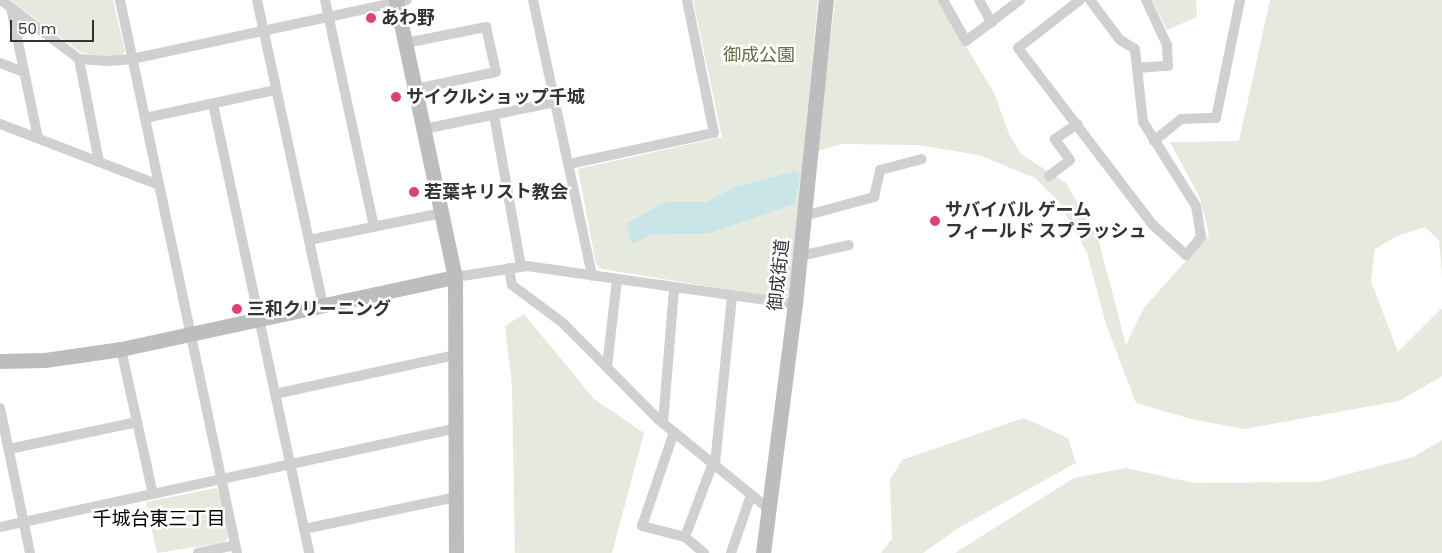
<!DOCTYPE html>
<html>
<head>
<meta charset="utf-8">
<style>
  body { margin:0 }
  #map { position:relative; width:1442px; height:553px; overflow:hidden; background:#fff; font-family:Poppins,"Noto Sans JP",sans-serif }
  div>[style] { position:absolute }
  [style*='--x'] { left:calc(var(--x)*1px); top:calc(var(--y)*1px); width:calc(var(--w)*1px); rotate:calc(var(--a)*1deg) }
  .green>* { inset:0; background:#e6e9dd }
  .water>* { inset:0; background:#cae5e8 }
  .street>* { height:10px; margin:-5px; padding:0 5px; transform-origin:5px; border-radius:5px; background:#d0d0d0 }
  .secondary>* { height:15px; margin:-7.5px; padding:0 7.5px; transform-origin:7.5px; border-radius:7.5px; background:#bdbdbd }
  .dots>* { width:14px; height:14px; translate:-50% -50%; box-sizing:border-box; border:2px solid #fff; border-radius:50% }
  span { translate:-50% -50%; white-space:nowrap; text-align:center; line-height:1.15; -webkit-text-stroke:5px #fff; paint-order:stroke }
  .poi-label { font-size:18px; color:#333; font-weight:700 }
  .left { translate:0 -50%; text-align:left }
  .park-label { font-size:18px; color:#616d41 }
  .street-label { font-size:18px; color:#333 }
  .neighbourhood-label { font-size:19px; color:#000 }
  .scale { position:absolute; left:10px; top:20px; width:84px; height:22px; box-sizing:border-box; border:2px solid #333; border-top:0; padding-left:6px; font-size:15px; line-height:18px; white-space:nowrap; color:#333; -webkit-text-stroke:4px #fff; paint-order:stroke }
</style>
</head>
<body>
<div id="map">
  <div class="green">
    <div style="clip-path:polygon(10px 0,113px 0,125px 52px,122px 56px,105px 58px,80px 52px)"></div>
    <div style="clip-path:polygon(evenodd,693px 0,818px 0,790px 294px,786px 299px,602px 269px,596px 264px,578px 169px,722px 137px,693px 0,794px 171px,795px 204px,708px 234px,650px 235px,627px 223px,665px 202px,706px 202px,732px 188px,794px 171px)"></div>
    <div style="clip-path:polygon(835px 0,939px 0,995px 95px,1009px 134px,1021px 154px,1066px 183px,1098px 238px,1126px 345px,1143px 309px,1209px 235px,1200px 198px,1170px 142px,1239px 141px,1270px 0,1442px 0,1442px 275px,1439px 240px,1425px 227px,1397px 236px,1375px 249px,1371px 281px,1398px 352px,1442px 308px,1442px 376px,1399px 401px,1244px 429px,1191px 419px,1136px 403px,1106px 324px,1087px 253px,1059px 202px,1035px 178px,979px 155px,918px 145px,843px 144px,817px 151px)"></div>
    <div style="clip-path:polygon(1152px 0,1196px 0,1197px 17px,1167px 30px)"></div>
    <div style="clip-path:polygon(524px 314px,594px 399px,644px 433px,612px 553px,515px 553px,512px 386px,505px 326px)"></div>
    <div style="clip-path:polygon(1024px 418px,1068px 438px,1076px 463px,960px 527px,923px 553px,881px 553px,892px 539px,890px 480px,902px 460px)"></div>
    <div style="clip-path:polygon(1442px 440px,1442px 553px,955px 553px,1074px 478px,1126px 468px,1194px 483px,1318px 482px,1413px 457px)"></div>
    <div style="clip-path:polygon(216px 488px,219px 490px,229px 538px,222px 543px,157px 553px,146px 502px)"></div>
  </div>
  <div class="water">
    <div style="clip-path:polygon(794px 171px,800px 174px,795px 204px,708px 234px,651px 235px,632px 244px,627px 223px,665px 202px,706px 202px,732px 188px)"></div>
  </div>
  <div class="street">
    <div style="--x:1;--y:0;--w:98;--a:37.1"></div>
    <div style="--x:79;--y:59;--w:27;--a:4"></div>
    <div style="--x:106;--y:61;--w:26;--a:-4"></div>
    <div style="--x:132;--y:59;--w:281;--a:-12.1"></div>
    <div style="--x:120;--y:0;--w:565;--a:78.05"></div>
    <div style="--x:257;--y:0;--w:313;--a:77.8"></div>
    <div style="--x:325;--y:0;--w:232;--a:77.8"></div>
    <div style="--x:533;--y:0;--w:282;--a:77.9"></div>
    <div style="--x:943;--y:0;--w:47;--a:60.7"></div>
    <div style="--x:966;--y:41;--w:68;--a:-37.2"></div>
    <div style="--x:979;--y:0;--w:26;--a:61"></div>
    <div style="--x:1080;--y:0;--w:78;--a:142.3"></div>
    <div style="--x:1018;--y:48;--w:223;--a:52.7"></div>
    <div style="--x:1153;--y:225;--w:45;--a:42.3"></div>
    <div style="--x:1186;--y:255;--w:23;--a:-50"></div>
    <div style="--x:1201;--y:237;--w:31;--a:-99"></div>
    <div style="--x:1196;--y:206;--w:99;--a:-122.2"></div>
    <div style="--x:1143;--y:122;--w:73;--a:-96.3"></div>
    <div style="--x:1135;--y:49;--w:17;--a:-149"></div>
    <div style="--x:1120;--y:40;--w:50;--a:-126.9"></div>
    <div style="--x:11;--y:8;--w:133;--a:78.3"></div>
    <div style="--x:406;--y:43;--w:82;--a:-11.3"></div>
    <div style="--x:486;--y:27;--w:46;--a:77.5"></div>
    <div style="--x:496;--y:72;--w:83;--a:168.1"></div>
    <div style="--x:79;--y:59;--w:105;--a:79"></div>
    <div style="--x:0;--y:63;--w:26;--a:21"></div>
    <div style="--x:1137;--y:68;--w:31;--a:-4"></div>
    <div style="--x:1168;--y:66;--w:21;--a:-93"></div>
    <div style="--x:1167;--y:45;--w:50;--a:-115"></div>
    <div style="--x:213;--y:104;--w:459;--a:77.9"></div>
    <div style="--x:494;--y:115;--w:154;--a:79.9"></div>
    <div style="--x:145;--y:118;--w:134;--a:-12.1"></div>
    <div style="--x:0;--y:124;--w:170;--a:21"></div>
    <div style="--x:424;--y:129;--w:134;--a:-11.6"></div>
    <div style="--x:1154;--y:141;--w:35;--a:-39"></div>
    <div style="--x:1181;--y:119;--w:35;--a:-2"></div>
    <div style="--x:1216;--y:118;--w:120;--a:-78.5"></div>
    <div style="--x:569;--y:164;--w:148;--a:-12.1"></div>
    <div style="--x:714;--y:133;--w:136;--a:-101.5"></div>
    <div style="--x:1049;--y:176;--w:26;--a:-37"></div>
    <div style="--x:1070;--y:160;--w:26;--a:-126"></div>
    <div style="--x:1055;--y:139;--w:27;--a:-34"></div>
    <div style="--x:804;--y:216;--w:73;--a:-15.2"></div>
    <div style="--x:874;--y:197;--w:28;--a:-77"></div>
    <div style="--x:880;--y:170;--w:43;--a:-14.7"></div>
    <div style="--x:309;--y:240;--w:136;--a:-11.5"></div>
    <div style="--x:800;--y:256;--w:50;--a:-12.7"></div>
    <div style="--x:509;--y:268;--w:17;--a:80"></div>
    <div style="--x:512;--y:285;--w:64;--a:36.7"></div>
    <div style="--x:563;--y:323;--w:136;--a:45.3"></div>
    <div style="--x:659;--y:420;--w:143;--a:39"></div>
    <div style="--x:455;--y:277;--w:73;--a:-8.7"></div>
    <div style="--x:527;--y:266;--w:271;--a:8.1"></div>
    <div style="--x:121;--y:349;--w:148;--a:77.6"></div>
    <div style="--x:607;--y:366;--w:87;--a:-83.4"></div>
    <div style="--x:275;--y:394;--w:185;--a:-12.2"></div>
    <div style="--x:0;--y:408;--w:148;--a:78.3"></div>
    <div style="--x:663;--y:423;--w:135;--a:-85.3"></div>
    <div style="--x:674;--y:432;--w:99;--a:108.8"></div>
    <div style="--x:642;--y:526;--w:44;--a:14.3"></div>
    <div style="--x:685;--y:537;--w:25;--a:40"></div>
    <div style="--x:9;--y:449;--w:131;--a:-11.9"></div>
    <div style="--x:715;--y:464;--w:168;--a:-84.2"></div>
    <div style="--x:0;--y:527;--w:465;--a:-12.2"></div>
    <div style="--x:304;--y:529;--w:155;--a:-11.9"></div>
    <div style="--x:685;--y:537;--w:79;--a:-69.3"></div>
    <div style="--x:198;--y:553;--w:38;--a:-12"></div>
    <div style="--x:731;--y:553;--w:61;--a:-71"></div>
  </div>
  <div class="secondary">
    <div style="--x:396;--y:0;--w:283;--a:78"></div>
    <div style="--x:455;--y:277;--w:276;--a:89.8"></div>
    <div style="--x:0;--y:361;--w:45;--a:-1.3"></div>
    <div style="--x:45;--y:360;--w:77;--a:-8.2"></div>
    <div style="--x:121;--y:349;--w:342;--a:-12.2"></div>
    <div style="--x:763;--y:553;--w:251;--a:-82.7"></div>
    <div style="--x:795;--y:304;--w:306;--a:-84.2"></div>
  </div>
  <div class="dots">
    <div style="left:371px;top:18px;background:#dd4274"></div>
    <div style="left:396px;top:97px;background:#dd4274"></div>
    <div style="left:414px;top:192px;background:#dd4274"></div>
    <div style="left:935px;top:221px;background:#dd4274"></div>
    <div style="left:237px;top:309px;background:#dd4274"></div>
  </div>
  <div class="poi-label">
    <span class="left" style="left:381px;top:18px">あわ野</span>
    <span class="left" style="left:406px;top:97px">サイクルショップ千城</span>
    <span class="left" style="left:424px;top:192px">若葉キリスト教会</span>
    <span class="left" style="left:945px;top:221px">サバイバル ゲーム<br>フィールド スプラッシュ</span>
    <span class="left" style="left:247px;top:309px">三和クリーニング</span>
  </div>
  <div class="park-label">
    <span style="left:759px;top:55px">御成公園</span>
  </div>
  <div class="street-label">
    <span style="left:779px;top:275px;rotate:-84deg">御成街道</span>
  </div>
  <div class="neighbourhood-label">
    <span style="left:159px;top:519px">千城台東三丁目</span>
  </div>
  <div class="scale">50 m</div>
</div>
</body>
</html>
